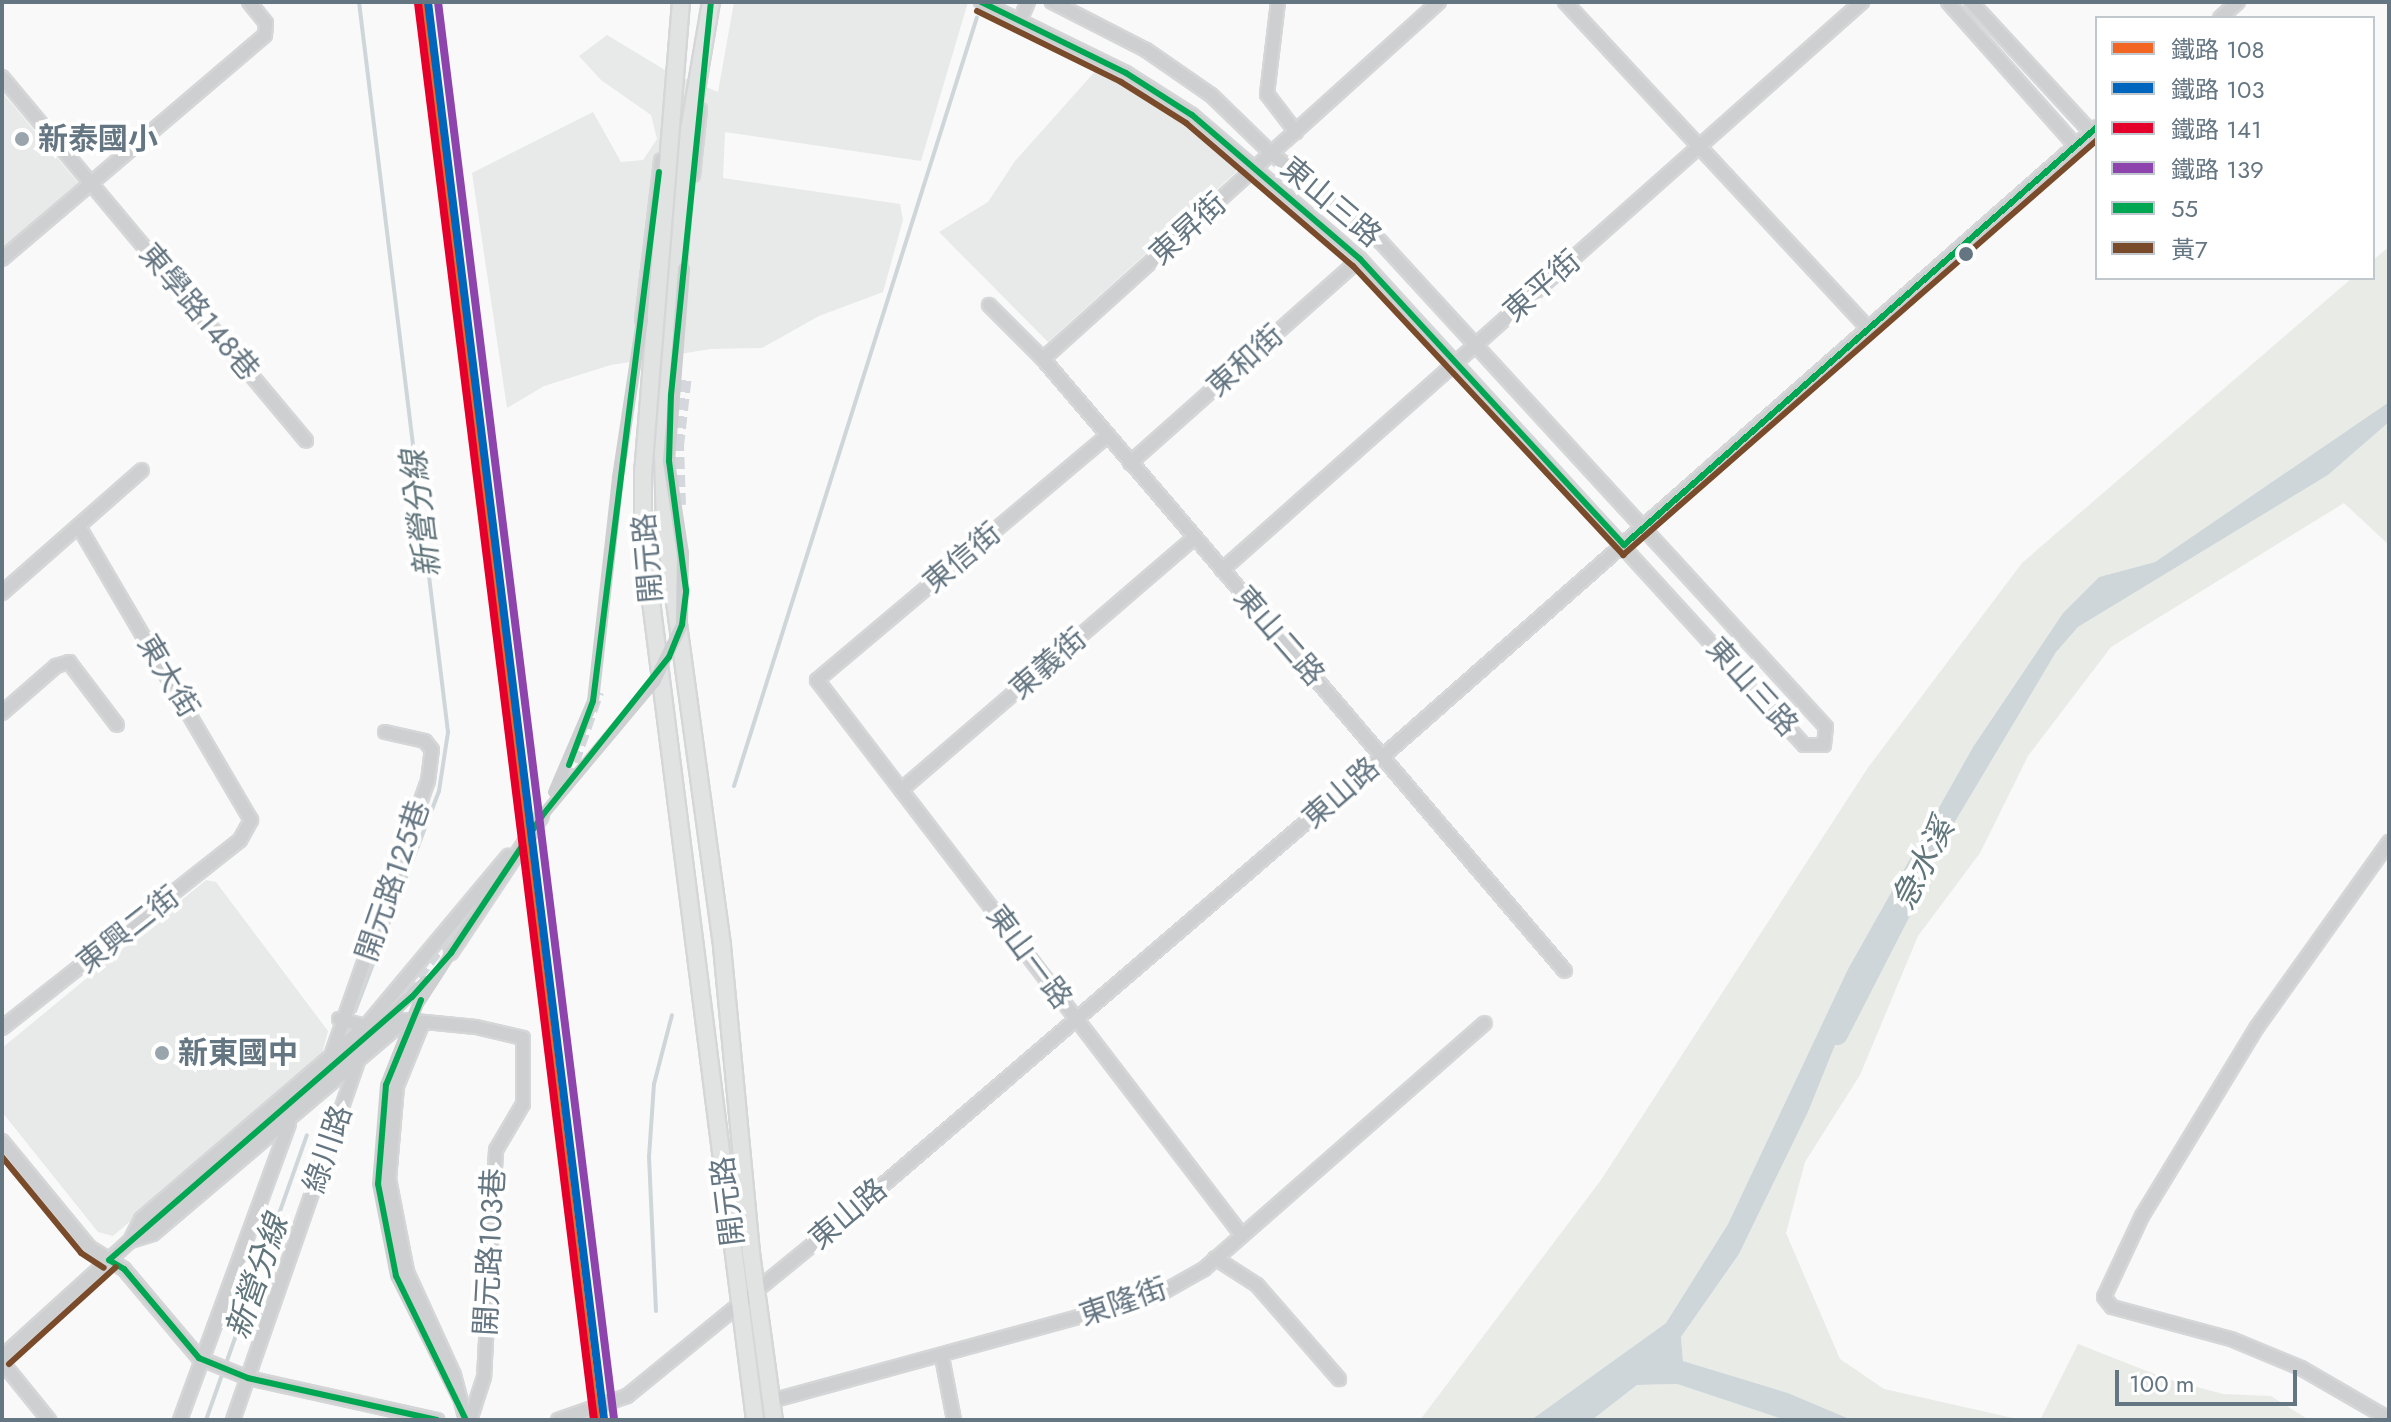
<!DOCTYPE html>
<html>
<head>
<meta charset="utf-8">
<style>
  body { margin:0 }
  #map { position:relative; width:2391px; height:1422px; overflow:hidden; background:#f9f9f9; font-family:Jost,"Noto Sans TC",sans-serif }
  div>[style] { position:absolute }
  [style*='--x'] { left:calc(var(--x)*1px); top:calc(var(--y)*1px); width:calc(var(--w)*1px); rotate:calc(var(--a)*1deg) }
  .built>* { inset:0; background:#e8e9e9 }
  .green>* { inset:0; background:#e8ebe6 }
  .water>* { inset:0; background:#ced6d9 }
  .stream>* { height:4px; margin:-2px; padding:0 2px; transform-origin:2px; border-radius:2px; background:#ced6d9 }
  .river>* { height:22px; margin:-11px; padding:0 11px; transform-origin:11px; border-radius:11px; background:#ced6d9 }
  .minor-tunnel>* { height:12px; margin-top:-6px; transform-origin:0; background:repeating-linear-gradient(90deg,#d4d8dc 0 12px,transparent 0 18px) }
  .roads { filter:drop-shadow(2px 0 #d5d6d7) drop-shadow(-2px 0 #d5d6d7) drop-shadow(0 2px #d5d6d7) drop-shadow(0 -2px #d5d6d7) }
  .minor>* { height:12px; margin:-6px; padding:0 6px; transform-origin:6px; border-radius:6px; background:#cecfd0 }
  .major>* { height:16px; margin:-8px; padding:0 8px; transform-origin:8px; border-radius:8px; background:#e1e2e2 }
  .minor-bridge>* { height:12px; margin:-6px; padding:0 6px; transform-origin:6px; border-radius:6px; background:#cecfd0 }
  .bus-1>* { height:6px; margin:-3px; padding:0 3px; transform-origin:3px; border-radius:3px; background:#00a651 }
  .bus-2>* { height:6px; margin:-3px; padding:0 3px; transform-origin:3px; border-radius:3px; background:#7a4b2a }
  .rail-1>* { height:8px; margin:-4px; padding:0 4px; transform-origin:4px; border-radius:4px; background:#f26522 }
  .rail-2>* { height:8px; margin:-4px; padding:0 4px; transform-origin:4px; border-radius:4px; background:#0065bd }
  .rail-3>* { height:8px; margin:-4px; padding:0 4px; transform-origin:4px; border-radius:4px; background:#e4002b }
  .rail-4>* { height:8px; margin:-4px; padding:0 4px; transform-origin:4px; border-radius:4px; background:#8e44ad }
  .dots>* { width:22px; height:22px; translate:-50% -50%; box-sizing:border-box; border:4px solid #fff; border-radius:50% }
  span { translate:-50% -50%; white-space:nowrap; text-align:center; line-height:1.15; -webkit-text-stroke:8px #fff; paint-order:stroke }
  .poi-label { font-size:30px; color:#657683; font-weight:700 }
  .left { translate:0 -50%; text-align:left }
  .street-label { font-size:30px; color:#657683 }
  .water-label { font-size:32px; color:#60757c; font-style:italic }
  .frame { position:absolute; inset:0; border:4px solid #657683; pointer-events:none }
  .legend { position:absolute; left:2095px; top:16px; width:280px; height:264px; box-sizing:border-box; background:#fff; border:2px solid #c1c8cd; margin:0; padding:10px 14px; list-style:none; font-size:24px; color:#657683 }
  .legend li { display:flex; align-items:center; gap:16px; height:40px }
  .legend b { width:40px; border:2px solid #c1c8cd }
  .scale { position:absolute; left:2115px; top:1370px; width:182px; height:36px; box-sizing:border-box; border:4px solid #657683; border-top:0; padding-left:10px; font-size:24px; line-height:28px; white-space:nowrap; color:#657683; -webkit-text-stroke:6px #fff; paint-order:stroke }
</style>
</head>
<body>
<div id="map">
  <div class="built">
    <div style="clip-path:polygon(734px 2px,968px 2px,921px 161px,725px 132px,723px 178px,900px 204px,903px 220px,883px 292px,819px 316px,762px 348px,711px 349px,611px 365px,544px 386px,507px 408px,472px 173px,593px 112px,621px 162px,643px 160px,657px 139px,651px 115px,601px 80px,579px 56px,607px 35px,665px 70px,718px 92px)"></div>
    <div style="clip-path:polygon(1098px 68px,1236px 158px,1236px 172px,1048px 342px,939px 232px,988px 202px,1015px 161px)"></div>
    <div style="clip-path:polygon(2px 92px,80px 185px,2px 251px)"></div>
    <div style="clip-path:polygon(206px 880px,216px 882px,328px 1031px,321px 1058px,113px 1236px,98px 1232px,2px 1112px,2px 1048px)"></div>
  </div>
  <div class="green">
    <div style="clip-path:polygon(2389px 247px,2389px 402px,2155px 562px,2099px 577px,2063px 613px,1973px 747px,1848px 969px,1728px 1224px,1666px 1323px,1531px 1420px,1420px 1420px,1601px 1180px,1867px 769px,2022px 563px,2352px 278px,2373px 278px,2373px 260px)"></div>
    <div style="clip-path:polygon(2389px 422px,2389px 545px,2344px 503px,2111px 647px,2028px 756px,1980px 853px,1918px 936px,1860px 1075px,1805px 1162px,1786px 1233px,1840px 1359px,1884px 1389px,2022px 1420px,1852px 1420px,1788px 1393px,1683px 1361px,1681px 1337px,1739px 1254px,1808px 1112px,1863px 976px,2056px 651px,2078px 627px,2328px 475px)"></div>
    <div style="clip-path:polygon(2078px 1344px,2167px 1379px,2223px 1394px,2271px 1396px,2309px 1420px,2040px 1420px)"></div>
    <div style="clip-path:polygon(1677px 1384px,1785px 1420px,1592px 1420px,1637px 1385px)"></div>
  </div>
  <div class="water">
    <div style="clip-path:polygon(2389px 402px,2389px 422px,2328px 475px,2078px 627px,2056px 652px,1863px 976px,1808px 1112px,1739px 1254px,1681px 1337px,1683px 1361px,1788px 1393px,1852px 1420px,1785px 1420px,1677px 1384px,1637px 1385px,1592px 1420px,1531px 1420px,1666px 1323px,1728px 1224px,1848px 969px,1973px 747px,2063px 613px,2099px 577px,2155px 562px)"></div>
  </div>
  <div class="stream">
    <div style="--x:734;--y:786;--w:806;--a:-72.46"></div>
    <div style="--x:355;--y:1011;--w:235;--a:-69.1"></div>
    <div style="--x:439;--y:791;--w:60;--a:-81.3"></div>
    <div style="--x:448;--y:732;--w:735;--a:-96.95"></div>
    <div style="--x:656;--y:1311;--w:154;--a:-92.6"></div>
    <div style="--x:649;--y:1157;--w:73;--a:-86.1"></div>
    <div style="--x:654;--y:1084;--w:71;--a:-75.4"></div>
    <div style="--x:206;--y:1420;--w:302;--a:-70.5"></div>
  </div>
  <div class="river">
    <div style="--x:1837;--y:1034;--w:138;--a:-62.9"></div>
  </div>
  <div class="minor-tunnel">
    <div style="--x:680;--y:505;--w:59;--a:-91.9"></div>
    <div style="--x:678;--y:446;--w:71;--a:-83.6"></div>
    <div style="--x:568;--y:779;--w:92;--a:-71"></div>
    <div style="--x:396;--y:1005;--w:89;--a:-52.7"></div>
  </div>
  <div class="roads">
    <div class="minor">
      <div style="--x:981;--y:2;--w:161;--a:26.1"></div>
      <div style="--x:1126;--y:73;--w:78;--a:32.5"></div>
      <div style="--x:1192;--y:115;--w:221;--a:40.6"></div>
      <div style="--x:1360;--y:259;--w:658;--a:47.59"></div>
      <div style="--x:1804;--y:745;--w:20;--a:0"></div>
      <div style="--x:1824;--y:745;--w:18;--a:-84"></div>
      <div style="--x:1826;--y:727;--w:658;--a:-132.54"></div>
      <div style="--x:1381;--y:242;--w:139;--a:-141.1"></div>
      <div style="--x:1273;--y:155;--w:86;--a:-135.9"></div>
      <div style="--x:1211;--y:95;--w:79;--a:-145.3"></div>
      <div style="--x:1146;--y:50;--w:106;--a:-152.9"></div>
      <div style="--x:1278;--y:2;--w:93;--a:96.8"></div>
      <div style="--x:1267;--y:94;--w:48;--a:52.7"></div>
      <div style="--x:1565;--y:2;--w:446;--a:47.1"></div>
      <div style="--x:1948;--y:2;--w:193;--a:48.4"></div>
      <div style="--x:1971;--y:2;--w:177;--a:47.3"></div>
      <div style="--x:2220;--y:18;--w:24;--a:-42"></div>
      <div style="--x:1020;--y:20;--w:20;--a:-66"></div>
      <div style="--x:2;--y:77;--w:474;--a:50.1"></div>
      <div style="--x:693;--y:175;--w:66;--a:-83.9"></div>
      <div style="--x:2;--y:259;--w:345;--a:-40.4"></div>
      <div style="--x:265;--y:35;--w:12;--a:-85"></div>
      <div style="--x:266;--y:23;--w:27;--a:-129"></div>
      <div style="--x:989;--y:305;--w:76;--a:45"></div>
      <div style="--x:1043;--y:359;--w:804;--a:49.54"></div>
      <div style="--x:642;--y:320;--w:161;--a:-83.2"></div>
      <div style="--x:1043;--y:359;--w:533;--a:-42.04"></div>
      <div style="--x:1107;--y:436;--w:379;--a:139.9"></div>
      <div style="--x:817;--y:680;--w:698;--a:52.57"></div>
      <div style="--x:1130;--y:463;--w:307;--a:-41.6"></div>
      <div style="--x:1222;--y:570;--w:856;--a:-41.59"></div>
      <div style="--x:2;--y:593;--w:186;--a:-41.3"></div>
      <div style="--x:2;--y:713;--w:72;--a:-41"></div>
      <div style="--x:56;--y:666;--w:14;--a:-17"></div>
      <div style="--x:69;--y:662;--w:79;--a:52.7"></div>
      <div style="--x:901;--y:790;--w:386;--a:-40.7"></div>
      <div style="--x:2389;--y:842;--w:227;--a:125.5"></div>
      <div style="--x:2257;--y:1027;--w:221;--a:121.3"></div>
      <div style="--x:2142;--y:1216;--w:89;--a:115.1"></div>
      <div style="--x:2104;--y:1297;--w:13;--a:51"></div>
      <div style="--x:2112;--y:1307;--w:123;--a:15.1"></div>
      <div style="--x:2231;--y:1339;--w:76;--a:22.5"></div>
      <div style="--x:2301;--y:1368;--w:102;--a:30.1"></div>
      <div style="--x:451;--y:953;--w:164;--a:-56.4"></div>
      <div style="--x:339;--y:1019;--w:28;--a:15"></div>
      <div style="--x:366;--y:1026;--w:39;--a:-9"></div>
      <div style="--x:405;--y:1020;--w:71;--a:5.6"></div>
      <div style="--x:476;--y:1027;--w:48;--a:13.2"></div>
      <div style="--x:523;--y:1038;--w:66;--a:90"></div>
      <div style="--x:523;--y:1104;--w:53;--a:120.4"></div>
      <div style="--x:496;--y:1150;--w:227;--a:93"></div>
      <div style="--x:484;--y:1377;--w:45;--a:108"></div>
      <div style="--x:423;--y:1022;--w:69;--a:112.1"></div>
      <div style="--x:397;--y:1086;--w:93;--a:94.9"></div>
      <div style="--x:389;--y:1179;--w:95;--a:79"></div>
      <div style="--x:407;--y:1272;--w:113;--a:65.5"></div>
      <div style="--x:454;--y:1375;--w:47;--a:75.1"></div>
      <div style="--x:2;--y:1028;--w:303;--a:-38.3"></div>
      <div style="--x:240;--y:840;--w:23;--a:-61"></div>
      <div style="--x:251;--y:820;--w:340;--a:-120.4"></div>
      <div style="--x:331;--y:1056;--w:292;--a:-70.6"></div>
      <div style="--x:428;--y:781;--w:31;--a:-83"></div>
      <div style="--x:432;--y:750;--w:11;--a:-128"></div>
      <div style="--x:425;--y:741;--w:41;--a:-167.3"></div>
      <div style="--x:2;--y:1141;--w:137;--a:50.6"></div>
      <div style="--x:89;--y:1247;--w:41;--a:32.2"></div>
      <div style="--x:124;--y:1269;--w:116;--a:49.9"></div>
      <div style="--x:199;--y:1358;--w:53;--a:22.2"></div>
      <div style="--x:248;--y:1378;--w:194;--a:12.5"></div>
      <div style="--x:130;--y:1241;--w:24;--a:-17"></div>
      <div style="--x:153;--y:1234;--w:329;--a:-40.3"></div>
      <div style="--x:1215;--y:1258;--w:50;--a:32.7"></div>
      <div style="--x:1257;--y:1285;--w:125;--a:48.9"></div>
      <div style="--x:2;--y:1357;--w:173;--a:-42.2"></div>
      <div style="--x:130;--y:1241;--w:25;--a:-63"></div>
      <div style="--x:141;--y:1219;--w:296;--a:-40.6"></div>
      <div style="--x:366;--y:1026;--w:222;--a:-50.1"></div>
      <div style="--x:942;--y:1357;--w:64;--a:79.2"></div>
      <div style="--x:2;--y:1362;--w:75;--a:51"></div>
      <div style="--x:771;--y:1401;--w:401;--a:-15.3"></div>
      <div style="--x:1158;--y:1295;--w:53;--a:-29.5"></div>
      <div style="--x:1204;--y:1269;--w:373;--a:-41.2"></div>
      <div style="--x:180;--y:1420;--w:316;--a:-69.8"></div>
      <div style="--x:233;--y:1420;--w:382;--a:-70.8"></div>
      <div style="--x:558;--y:1420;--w:73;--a:-19.2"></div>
      <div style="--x:627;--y:1396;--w:267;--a:-39.2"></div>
      <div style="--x:834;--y:1227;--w:722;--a:-40.62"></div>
      <div style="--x:1382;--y:757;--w:953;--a:-41.38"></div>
    </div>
    <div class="major">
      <div style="--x:681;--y:2;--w:470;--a:94.6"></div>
      <div style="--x:643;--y:470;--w:68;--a:90"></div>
      <div style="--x:643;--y:538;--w:889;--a:82.76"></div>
      <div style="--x:711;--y:2;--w:131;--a:99.7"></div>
      <div style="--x:689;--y:131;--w:322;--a:94.6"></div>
      <div style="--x:663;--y:452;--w:77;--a:88.5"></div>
      <div style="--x:665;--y:529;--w:421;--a:82.2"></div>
      <div style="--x:722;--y:946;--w:308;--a:84.6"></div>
      <div style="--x:751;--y:1253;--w:169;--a:82.2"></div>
    </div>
  </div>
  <div class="minor-bridge">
    <div style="--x:554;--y:792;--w:99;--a:-66.8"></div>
    <div style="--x:593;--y:701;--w:225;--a:-83.6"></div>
    <div style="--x:618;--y:477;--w:159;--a:-81.3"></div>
    <div style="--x:542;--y:816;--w:175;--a:-50.1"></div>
    <div style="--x:654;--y:682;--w:64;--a:-63.8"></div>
    <div style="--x:682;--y:625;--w:72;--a:-89.2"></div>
    <div style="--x:683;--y:553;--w:93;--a:-98.7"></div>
    <div style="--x:669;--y:461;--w:193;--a:-85.5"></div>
    <div style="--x:451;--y:953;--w:61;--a:122.9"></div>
    <div style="--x:418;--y:1004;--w:87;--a:111.6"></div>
    <div style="--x:386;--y:1085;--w:99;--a:94.6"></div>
    <div style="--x:378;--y:1184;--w:94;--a:78.9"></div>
    <div style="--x:396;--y:1276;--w:136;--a:63.4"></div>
    <div style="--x:130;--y:1241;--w:288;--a:-40.2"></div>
    <div style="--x:350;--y:1055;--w:105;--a:-44.2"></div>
  </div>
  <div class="bus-1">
    <div style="--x:981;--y:2;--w:161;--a:26.1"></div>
    <div style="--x:1126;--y:73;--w:78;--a:32.5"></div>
    <div style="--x:1192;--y:115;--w:221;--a:40.6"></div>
    <div style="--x:1360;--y:259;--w:389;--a:47.3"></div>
    <div style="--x:1624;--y:545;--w:631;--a:-41.47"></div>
    <div style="--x:569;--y:765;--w:68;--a:-69.4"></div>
    <div style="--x:593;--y:701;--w:533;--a:-82.89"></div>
    <div style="--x:421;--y:1000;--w:92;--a:112.4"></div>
    <div style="--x:386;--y:1085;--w:99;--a:94.6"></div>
    <div style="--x:378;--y:1184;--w:94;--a:78.9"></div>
    <div style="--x:396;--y:1276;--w:160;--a:64.1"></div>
    <div style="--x:437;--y:1420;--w:194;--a:-167.5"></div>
    <div style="--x:248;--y:1378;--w:53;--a:-157.8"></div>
    <div style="--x:199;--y:1358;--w:116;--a:-130.1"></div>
    <div style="--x:124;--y:1269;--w:17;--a:-149"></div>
    <div style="--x:109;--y:1260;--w:401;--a:-41"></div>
    <div style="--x:412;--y:997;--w:59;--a:-48.4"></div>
    <div style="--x:451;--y:953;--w:164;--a:-56.4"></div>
    <div style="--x:542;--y:816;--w:203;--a:-51.4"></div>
    <div style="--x:669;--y:657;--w:35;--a:-68"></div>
    <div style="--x:682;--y:625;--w:35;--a:-83"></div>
    <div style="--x:686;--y:590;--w:130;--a:-97.5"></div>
    <div style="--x:669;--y:461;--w:66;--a:-88.3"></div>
    <div style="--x:671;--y:395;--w:395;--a:-84.2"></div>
  </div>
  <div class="bus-2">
    <div style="--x:977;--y:11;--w:161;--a:26.2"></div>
    <div style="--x:1121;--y:82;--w:77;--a:32.2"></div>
    <div style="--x:1186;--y:123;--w:220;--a:40.6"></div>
    <div style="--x:1353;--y:266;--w:396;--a:46.9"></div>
    <div style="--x:1623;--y:555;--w:630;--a:-41.2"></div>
    <div style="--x:2;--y:1157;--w:124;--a:50.5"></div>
    <div style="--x:81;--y:1253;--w:27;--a:33"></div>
    <div style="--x:9;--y:1364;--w:144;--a:-42.2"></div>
  </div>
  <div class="rail-1">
    <div style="--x:421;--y:2;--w:1429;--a:82.96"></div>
  </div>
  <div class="rail-2">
    <div style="--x:428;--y:2;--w:1429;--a:82.92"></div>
  </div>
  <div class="rail-3">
    <div style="--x:418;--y:3;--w:1428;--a:82.92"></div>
  </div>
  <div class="rail-4">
    <div style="--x:438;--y:2;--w:1428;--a:82.92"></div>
  </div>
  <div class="dots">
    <div style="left:22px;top:139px;background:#99a4ac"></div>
    <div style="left:1966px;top:254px;background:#657683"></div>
    <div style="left:162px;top:1053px;background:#99a4ac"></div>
  </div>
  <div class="poi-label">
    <span class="left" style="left:38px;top:139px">新泰國小</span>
    <span class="left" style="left:178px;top:1053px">新東國中</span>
  </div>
  <div class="street-label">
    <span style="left:1331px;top:202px;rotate:40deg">東山三路</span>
    <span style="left:1188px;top:229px;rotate:-42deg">東昇街</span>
    <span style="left:1542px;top:286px;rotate:-41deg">東平街</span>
    <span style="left:199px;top:312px;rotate:50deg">東學路148巷</span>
    <span style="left:1245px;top:361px;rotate:-42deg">東和街</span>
    <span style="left:648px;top:558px;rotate:-95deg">開元路</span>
    <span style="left:962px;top:558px;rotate:-40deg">東信街</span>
    <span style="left:1279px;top:636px;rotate:49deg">東山二路</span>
    <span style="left:1048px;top:664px;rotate:-41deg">東義街</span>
    <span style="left:168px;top:676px;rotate:59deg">東大街</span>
    <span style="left:1752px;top:687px;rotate:48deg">東山三路</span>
    <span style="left:1341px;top:793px;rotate:-41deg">東山路</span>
    <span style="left:393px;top:881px;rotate:-71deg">開元路125巷</span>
    <span style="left:128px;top:930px;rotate:-38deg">東興二街</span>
    <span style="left:1029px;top:957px;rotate:53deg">東山一路</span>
    <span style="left:328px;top:1149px;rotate:-71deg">綠川路</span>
    <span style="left:728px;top:1201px;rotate:-97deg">開元路</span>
    <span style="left:848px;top:1214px;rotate:-40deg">東山路</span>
    <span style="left:490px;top:1252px;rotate:-87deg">開元路103巷</span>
    <span style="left:1123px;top:1302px;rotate:-19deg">東隆街</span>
  </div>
  <div class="water-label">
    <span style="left:421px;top:514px;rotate:-97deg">新營分線</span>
    <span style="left:1923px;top:864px;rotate:-63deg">急水溪</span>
    <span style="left:257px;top:1277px;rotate:-71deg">新營分線</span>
  </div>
  <div class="frame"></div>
  <ul class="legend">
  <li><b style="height:10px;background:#f26522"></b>鐵路 108</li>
  <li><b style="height:10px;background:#0065bd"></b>鐵路 103</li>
  <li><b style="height:10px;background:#e4002b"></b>鐵路 141</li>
  <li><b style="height:10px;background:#8e44ad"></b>鐵路 139</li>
  <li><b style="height:10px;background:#00a651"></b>55</li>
  <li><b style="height:10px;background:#7a4b2a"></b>黃7</li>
  </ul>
  <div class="scale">100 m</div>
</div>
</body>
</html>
